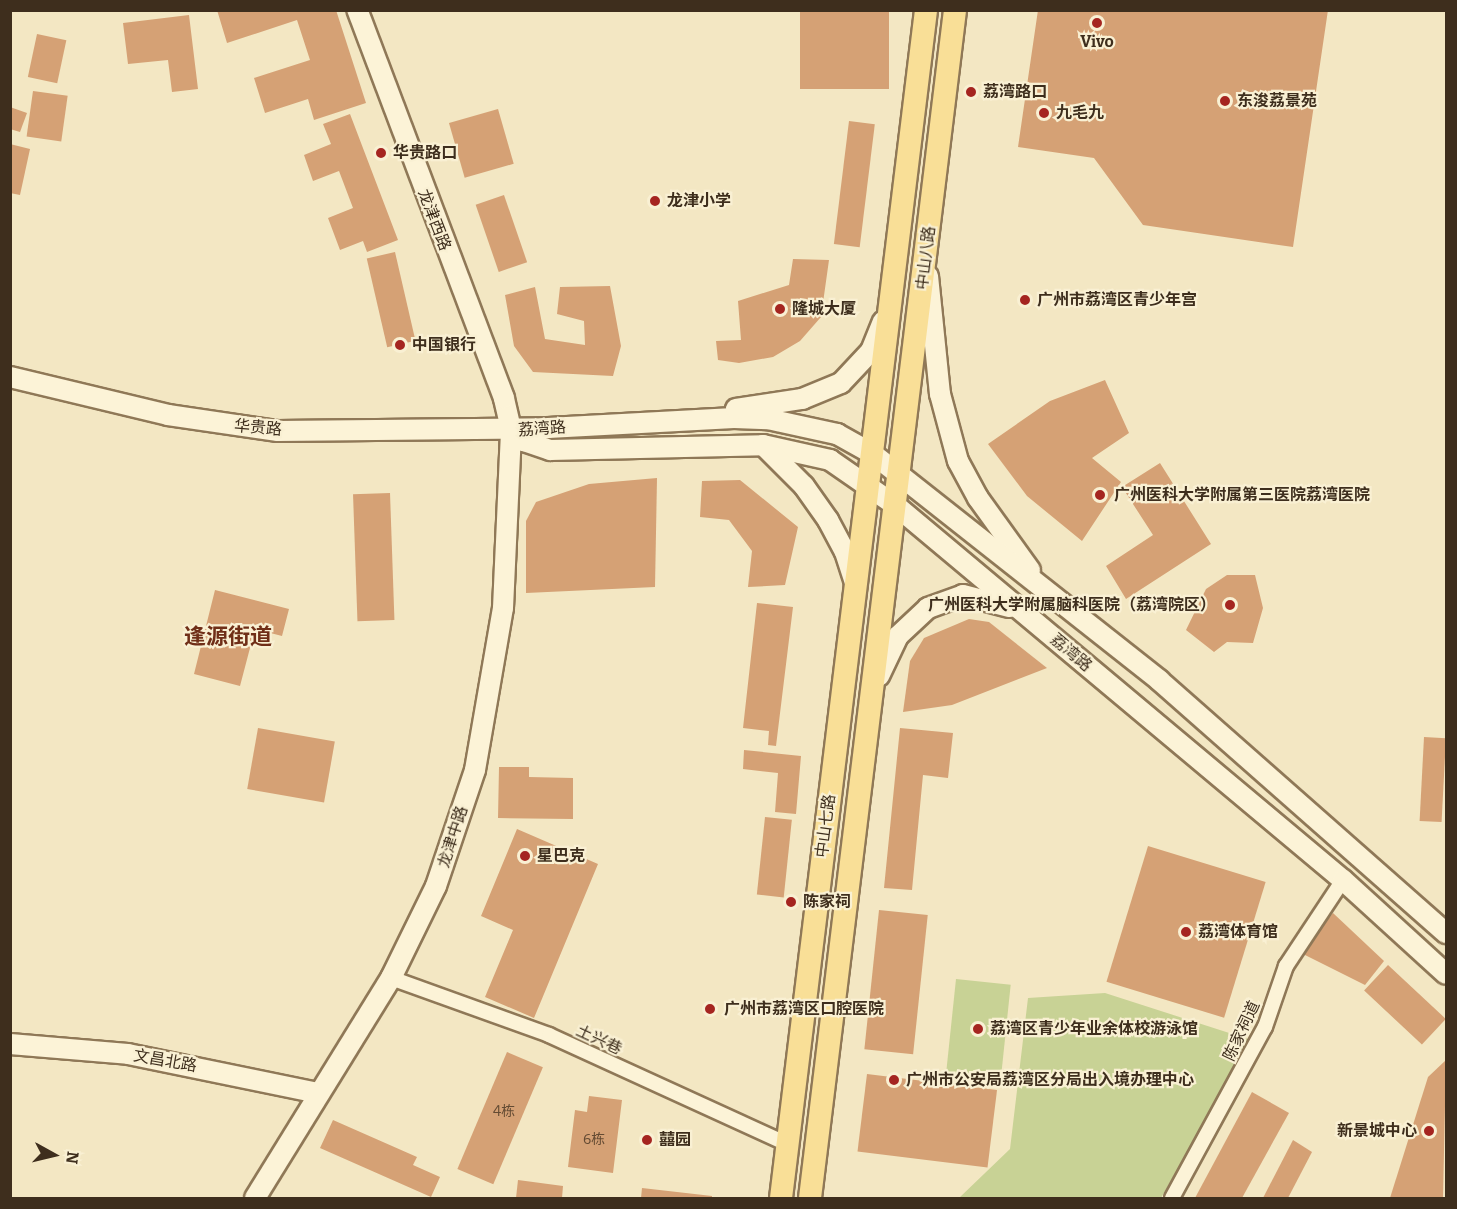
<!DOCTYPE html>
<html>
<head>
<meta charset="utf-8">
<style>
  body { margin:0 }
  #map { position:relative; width:1457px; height:1209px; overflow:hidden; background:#f3e7c3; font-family:Bitter,"Noto Sans SC",serif }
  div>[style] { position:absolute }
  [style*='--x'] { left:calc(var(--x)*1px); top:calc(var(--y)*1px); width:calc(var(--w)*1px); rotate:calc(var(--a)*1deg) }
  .green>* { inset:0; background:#c8d295; transform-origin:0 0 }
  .building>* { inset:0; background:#d5a175; transform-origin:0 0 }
  .roads { filter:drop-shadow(2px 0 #8f7857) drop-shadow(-2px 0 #8f7857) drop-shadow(0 2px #8f7857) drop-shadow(0 -2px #8f7857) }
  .street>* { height:14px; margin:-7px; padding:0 7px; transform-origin:7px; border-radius:7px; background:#fcf3d7 }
  .secondary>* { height:20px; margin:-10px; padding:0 10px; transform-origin:10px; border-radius:10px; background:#fcf3d7 }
  .primary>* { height:22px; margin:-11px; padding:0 11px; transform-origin:11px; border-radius:11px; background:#f9df97 }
  .dots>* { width:16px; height:16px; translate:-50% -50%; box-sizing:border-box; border:3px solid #f9f0d3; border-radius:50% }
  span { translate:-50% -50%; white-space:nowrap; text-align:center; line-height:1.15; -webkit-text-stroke:4.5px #f9f0d3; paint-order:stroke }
  .number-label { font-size:14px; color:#644b33 }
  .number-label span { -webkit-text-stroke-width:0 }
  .poi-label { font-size:16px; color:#3e2e1d; font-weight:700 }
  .left { translate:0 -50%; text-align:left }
  .right { translate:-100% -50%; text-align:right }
  .street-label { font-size:16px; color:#3e2e1d }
  .district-label { font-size:22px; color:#6f2e17; font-weight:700 }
  .frame { position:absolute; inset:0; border:12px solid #3e2e1d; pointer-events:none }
  .north { position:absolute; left:24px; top:1125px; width:60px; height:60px; -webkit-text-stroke:4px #f9f0d3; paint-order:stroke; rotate:98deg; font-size:16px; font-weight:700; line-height:24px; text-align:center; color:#3e2e1d }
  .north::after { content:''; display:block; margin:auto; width:21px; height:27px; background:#3e2e1d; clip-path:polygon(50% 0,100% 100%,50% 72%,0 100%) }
</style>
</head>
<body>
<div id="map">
  <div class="green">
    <div style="left:956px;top:979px;width:55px;height:94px;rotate:6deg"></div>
    <div style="clip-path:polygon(1105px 993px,1251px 1040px,1161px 1198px,959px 1198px,1010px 1149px,1028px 998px)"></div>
  </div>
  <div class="building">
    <div style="clip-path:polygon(217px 10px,336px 10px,366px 103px,314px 120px,308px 99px,265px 113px,254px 78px,310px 60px,297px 20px,227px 43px)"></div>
    <div style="left:800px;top:10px;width:89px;height:79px"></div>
    <div style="clip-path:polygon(1038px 10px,1328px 10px,1293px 247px,1143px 225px,1094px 158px,1018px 147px)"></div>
    <div style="clip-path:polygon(189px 15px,198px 89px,172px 92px,168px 60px,128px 64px,123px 23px)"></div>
    <div style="left:37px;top:34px;width:30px;height:44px;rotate:12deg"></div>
    <div style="left:33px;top:91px;width:35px;height:46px;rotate:8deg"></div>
    <div style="clip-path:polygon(10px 107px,27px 113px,20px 132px,10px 129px)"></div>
    <div style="left:498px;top:109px;width:57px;height:51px;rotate:74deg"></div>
    <div style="clip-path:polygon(350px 114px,398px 240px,367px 252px,363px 241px,340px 250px,328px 218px,353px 208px,339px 171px,313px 181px,304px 155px,331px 144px,323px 124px)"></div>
    <div style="left:849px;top:121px;width:26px;height:124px;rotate:7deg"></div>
    <div style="clip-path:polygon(10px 144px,30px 149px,20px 195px,10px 193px)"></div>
    <div style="left:504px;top:195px;width:71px;height:30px;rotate:71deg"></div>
    <div style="left:395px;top:252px;width:91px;height:29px;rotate:77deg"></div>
    <div style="clip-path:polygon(793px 259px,829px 260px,821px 317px,800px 341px,773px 357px,739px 363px,718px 360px,716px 341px,741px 340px,738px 301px,789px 285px)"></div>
    <div style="clip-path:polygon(610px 286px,621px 346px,613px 376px,533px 372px,514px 346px,505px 295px,535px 287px,545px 339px,585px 345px,584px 321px,557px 314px,560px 287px)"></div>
    <div style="clip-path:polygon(1105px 380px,1129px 433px,1092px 458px,1121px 482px,1082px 541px,1027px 496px,988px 444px,1050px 401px)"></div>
    <div style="clip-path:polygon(1160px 463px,1211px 544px,1126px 599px,1106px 566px,1153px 535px,1122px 487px)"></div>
    <div style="clip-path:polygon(657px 478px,655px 587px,526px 593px,526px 521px,536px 502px,589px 484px)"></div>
    <div style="clip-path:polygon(740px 480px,798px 527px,785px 585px,748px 587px,752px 551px,729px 520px,700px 517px,702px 481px)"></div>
    <div style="left:390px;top:493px;width:127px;height:37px;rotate:88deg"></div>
    <div style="clip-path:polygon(1227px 575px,1255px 575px,1263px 608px,1253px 643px,1227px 642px,1214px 652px,1186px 630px,1206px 589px)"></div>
    <div style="clip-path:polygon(215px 590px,289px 609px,282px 636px,255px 629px,240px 686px,194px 674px)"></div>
    <div style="clip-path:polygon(757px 603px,793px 607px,776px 746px,768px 745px,769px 731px,743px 728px)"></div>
    <div style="clip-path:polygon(969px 619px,989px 622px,1047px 668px,952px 705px,903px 712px,910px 661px,924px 638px)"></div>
    <div style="left:258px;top:728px;width:78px;height:62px;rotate:10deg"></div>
    <div style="clip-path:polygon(900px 728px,953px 733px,948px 778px,923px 775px,912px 890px,884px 888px)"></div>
    <div style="left:1424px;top:737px;width:22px;height:84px;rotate:3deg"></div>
    <div style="clip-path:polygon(744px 750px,801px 756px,796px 814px,775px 812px,778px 773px,743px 769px)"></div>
    <div style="clip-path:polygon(499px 767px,529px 767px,529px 777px,573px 778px,573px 819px,498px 818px)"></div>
    <div style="left:765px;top:817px;width:27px;height:78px;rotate:6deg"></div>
    <div style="clip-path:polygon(517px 829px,598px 864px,534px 1018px,485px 997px,513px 930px,481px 916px)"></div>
    <div style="left:1148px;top:846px;width:123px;height:142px;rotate:17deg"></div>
    <div style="left:879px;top:910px;width:49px;height:140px;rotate:6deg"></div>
    <div style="clip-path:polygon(1333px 913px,1384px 961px,1365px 985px,1301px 953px)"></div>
    <div style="left:1388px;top:965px;width:79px;height:35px;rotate:43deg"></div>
    <div style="left:507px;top:1052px;width:39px;height:127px;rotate:23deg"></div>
    <div style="clip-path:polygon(1446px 1060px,1443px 1198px,1390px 1198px,1428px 1077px)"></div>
    <div style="left:867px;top:1074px;width:131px;height:78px;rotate:7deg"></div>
    <div style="clip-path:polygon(1252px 1092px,1289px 1113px,1242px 1198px,1195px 1198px)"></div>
    <div style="clip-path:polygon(589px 1096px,622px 1100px,613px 1173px,568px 1167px,575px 1110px,587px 1112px)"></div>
    <div style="clip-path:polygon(333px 1120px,417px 1157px,413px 1165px,440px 1177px,431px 1197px,320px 1148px)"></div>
    <div style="clip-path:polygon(1293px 1140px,1312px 1152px,1288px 1198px,1263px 1198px)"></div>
    <div style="clip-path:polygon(518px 1180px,563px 1186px,562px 1198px,516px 1198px)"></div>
    <div style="clip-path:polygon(642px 1188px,712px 1196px,712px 1198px,641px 1198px)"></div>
  </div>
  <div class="roads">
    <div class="street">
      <div style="--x:391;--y:978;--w:168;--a:19.8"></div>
      <div style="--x:549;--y:1035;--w:262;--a:24.6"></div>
      <div style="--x:1172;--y:1198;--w:195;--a:-61.5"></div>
      <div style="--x:1265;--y:1027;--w:65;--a:-71"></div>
      <div style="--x:1286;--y:966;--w:103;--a:-56.5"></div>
    </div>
    <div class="secondary">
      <div style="--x:928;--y:276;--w:119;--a:84.2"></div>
      <div style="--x:940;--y:394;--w:69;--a:75"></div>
      <div style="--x:958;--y:461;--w:42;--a:61.6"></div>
      <div style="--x:978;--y:498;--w:89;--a:54.2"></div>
      <div style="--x:10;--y:377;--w:163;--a:13.5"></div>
      <div style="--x:168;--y:415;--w:111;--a:8.3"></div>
      <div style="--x:278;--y:431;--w:270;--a:-0.6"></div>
      <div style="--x:548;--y:428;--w:186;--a:-3.1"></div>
      <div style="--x:734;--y:418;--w:34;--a:2"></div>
      <div style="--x:768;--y:419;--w:71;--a:12.3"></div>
      <div style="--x:837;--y:434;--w:41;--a:29.1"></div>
      <div style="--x:873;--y:454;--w:365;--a:38.3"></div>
      <div style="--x:1159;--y:680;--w:383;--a:41.4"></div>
      <div style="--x:736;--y:409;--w:67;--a:-8.6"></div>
      <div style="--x:802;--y:399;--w:42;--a:-22.3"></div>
      <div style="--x:841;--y:383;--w:44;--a:-46.8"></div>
      <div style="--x:871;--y:351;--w:32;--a:-68"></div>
      <div style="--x:511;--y:429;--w:18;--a:43"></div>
      <div style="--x:524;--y:441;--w:28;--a:19"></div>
      <div style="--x:550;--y:450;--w:213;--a:-1.3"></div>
      <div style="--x:763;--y:445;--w:69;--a:12.6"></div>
      <div style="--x:830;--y:460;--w:79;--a:34.7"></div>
      <div style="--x:895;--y:505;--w:584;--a:39.93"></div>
      <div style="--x:1343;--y:880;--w:139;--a:42.4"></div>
      <div style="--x:763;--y:445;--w:58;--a:45"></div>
      <div style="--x:804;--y:486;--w:42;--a:54.8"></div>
      <div style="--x:828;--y:520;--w:36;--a:62"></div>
      <div style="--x:845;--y:552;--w:32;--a:72"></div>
      <div style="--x:879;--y:676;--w:44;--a:-64.6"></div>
      <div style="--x:898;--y:636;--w:41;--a:-43"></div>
      <div style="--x:928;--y:608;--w:37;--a:-20"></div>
      <div style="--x:963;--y:595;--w:48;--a:14.6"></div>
      <div style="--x:10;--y:1044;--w:118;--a:4.8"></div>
      <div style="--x:128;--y:1054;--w:194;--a:11.6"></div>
      <div style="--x:255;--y:1198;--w:259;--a:-58.3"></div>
      <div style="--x:391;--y:978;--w:102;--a:-63.9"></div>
      <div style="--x:436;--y:886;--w:122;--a:-71.4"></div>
      <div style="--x:475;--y:770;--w:164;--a:-80.2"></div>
      <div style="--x:503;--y:608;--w:179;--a:-87.4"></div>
      <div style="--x:511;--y:429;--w:32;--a:-103"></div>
      <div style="--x:504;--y:398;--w:415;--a:-110.7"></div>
    </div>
    <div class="primary">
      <div style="--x:781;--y:1198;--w:1197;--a:-83.04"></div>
      <div style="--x:810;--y:1198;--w:1197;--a:-83.04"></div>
    </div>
  </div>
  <div class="dots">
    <div style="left:1097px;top:23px;background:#a52520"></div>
    <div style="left:971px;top:92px;background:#a52520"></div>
    <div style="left:1225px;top:101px;background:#a52520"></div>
    <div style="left:1044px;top:113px;background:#a52520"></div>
    <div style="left:381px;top:153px;background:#a52520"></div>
    <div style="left:655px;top:201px;background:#a52520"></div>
    <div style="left:1025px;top:300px;background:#a52520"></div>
    <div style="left:780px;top:309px;background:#a52520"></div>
    <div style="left:400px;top:345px;background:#a52520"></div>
    <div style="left:1100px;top:495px;background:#a52520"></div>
    <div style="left:1230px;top:605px;background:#a52520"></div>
    <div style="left:525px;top:856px;background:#a52520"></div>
    <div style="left:791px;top:902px;background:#a52520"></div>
    <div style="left:1186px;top:932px;background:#a52520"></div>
    <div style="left:710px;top:1009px;background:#a52520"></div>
    <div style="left:978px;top:1029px;background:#a52520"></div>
    <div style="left:894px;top:1080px;background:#a52520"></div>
    <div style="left:1429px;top:1131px;background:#a52520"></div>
    <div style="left:647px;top:1140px;background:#a52520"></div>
  </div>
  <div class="number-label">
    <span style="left:504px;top:1112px">4栋</span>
    <span style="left:594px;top:1140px">6栋</span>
  </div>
  <div class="poi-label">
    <span style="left:1097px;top:42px">Vivo</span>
    <span class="left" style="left:983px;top:92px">荔湾路口</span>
    <span class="left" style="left:1237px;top:101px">东浚荔景苑</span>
    <span class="left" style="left:1056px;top:113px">九毛九</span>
    <span class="left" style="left:393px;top:153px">华贵路口</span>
    <span class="left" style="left:667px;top:201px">龙津小学</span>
    <span class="left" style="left:1037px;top:300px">广州市荔湾区青少年宫</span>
    <span class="left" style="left:792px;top:309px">隆城大厦</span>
    <span class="left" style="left:412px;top:345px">中国银行</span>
    <span class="left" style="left:1114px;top:495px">广州医科大学附属第三医院荔湾医院</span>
    <span class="right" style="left:1216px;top:605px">广州医科大学附属脑科医院（荔湾院区）</span>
    <span class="left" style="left:537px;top:856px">星巴克</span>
    <span class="left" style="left:803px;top:902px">陈家祠</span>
    <span class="left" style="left:1198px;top:932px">荔湾体育馆</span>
    <span class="left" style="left:724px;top:1009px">广州市荔湾区口腔医院</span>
    <span class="left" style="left:990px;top:1029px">荔湾区青少年业余体校游泳馆</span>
    <span class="left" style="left:906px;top:1080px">广州市公安局荔湾区分局出入境办理中心</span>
    <span class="right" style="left:1417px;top:1131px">新景城中心</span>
    <span class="left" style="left:659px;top:1140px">囍园</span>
  </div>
  <div class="street-label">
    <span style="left:434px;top:220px;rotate:69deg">龙津西路</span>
    <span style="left:926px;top:258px;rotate:-83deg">中山八路</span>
    <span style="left:258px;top:428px;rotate:5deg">华贵路</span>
    <span style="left:542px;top:429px;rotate:-4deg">荔湾路</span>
    <span style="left:1071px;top:653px;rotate:40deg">荔湾路</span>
    <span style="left:826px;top:826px;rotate:-83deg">中山七路</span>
    <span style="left:453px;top:837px;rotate:-72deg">龙津中路</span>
    <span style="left:1242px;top:1031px;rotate:-65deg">陈家祠道</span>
    <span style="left:599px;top:1040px;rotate:25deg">土兴巷</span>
    <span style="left:165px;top:1061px;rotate:10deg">文昌北路</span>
  </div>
  <div class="district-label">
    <span style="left:228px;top:637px">逢源街道</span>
  </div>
  <div class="frame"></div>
  <div class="north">N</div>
</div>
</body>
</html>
